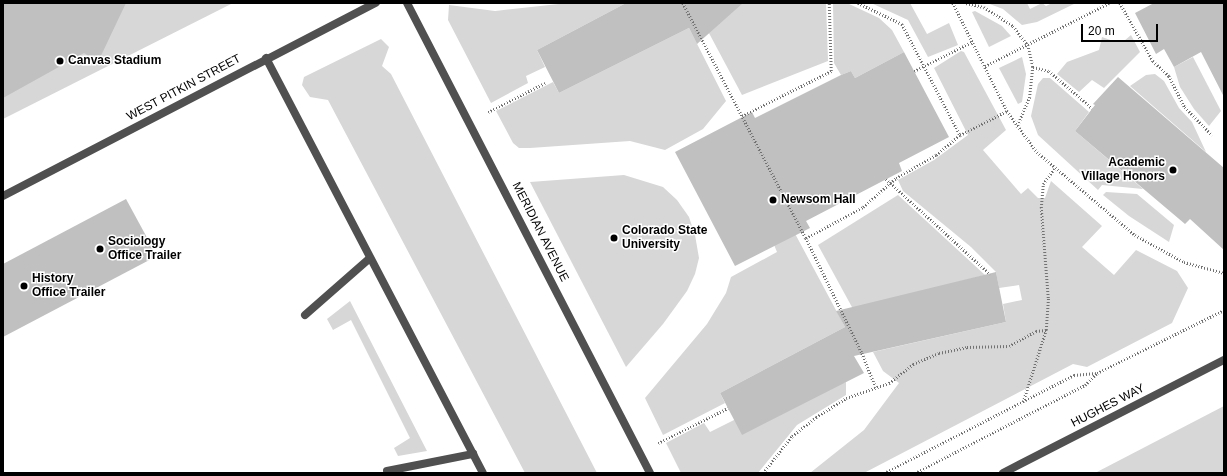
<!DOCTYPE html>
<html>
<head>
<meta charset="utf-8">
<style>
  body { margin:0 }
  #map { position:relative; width:1227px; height:476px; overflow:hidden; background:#fff; font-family:Helvetica,sans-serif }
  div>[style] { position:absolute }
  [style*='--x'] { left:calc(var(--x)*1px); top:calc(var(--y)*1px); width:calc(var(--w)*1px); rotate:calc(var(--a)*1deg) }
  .green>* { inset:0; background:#d7d7d7 }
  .building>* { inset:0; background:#c0c0c0 }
  .path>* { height:2.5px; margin-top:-1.25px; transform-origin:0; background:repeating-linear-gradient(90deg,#727272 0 1px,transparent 0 3px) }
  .lane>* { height:8px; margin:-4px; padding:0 4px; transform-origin:4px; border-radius:4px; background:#505050 }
  .street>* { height:8px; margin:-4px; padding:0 4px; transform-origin:4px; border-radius:4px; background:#505050 }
  .dots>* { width:11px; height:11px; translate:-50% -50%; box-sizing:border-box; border:2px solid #fff; border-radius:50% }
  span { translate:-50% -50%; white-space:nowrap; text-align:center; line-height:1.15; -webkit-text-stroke:3px #fff; paint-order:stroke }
  .poi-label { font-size:12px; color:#000; font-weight:700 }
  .left { translate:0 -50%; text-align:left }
  .right { translate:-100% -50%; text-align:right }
  .street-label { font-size:12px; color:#000 }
  .frame { position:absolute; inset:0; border:4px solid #000; pointer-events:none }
  .scale { position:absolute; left:1081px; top:24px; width:77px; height:18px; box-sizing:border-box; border:2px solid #000; border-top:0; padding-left:5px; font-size:12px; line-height:14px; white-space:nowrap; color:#000; -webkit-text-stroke:3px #fff; paint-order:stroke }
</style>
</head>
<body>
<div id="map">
  <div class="green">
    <div style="clip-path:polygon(3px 3px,233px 3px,3px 119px)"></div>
    <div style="clip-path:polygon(568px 3px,626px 3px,537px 50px,545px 67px,526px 76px,528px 83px,491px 103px,448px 20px,449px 5px,495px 11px)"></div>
    <div style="clip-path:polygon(743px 3px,826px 3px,828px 61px,742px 95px,702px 20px)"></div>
    <div style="clip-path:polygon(833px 3px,847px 3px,879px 18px,892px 30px,904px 52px,855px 78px,851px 71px,841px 75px,834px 63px)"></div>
    <div style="clip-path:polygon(871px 3px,910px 3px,927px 34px,949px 23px,958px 45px,928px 57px,908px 20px)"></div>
    <div style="clip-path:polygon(987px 3px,1027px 3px,1030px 9px,1042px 3px,1046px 6px,1052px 3px,1076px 3px,1037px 22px,1022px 25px,1003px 9px)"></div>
    <div style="clip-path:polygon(975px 11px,1002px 26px,1011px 36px,989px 47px,972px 12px)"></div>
    <div style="clip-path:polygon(689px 28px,726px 101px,703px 129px,665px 150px,630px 141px,530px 148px,519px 148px,513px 143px,496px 111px,553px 82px,559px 93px)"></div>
    <div style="clip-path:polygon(1131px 35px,1140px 52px,1104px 88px,1092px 80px,1079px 92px,1057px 74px,1067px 62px,1099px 50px,1102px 37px,1116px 42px,1124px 41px)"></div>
    <div style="clip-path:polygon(381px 39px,389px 47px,382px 66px,391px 74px,597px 473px,525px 473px,328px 100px,310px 97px,302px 85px,304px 77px)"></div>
    <div style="clip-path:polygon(961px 51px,964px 52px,1006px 130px,983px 150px,1021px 194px,1028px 188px,1038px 198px,1045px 198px,1051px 181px,1102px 226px,1082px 247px,1114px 275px,1136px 250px,1177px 271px,1188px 288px,1172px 323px,1087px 367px,1073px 364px,864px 473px,810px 473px,864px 430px,899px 383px,883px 371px,873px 352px,1006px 322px,1003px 304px,1022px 300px,1019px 285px,999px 288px,996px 272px,971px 247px,903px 191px,898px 180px,934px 160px,968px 135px,934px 68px)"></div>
    <div style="clip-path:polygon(1022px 57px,1026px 74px,1022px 102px,1018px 104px,999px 68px)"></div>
    <div style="clip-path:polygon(1193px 57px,1221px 111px,1209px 126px,1194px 109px,1180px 87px,1174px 67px)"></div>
    <div style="clip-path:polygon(1155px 74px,1164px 81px,1179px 108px,1192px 122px,1206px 152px,1130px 86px,1146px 75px)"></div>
    <div style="clip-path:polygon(1043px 78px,1050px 78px,1089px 112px,1075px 131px,1143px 189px,1102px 185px,1098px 190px,1038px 135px,1031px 116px,1038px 84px)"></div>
    <div style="clip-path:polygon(624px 175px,663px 187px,677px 200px,689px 217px,695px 235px,699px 258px,695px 274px,687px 291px,663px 324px,626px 367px,530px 182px)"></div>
    <div style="clip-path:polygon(1106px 192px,1137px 194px,1174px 225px,1169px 242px,1129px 216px,1103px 195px)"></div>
    <div style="clip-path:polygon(898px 195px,985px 275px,853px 309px,818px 245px)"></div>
    <div style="clip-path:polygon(792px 228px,845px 327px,720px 393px,725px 403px,663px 435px,645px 398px,707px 324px,726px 293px,731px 277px,777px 252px,772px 240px)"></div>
    <div style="clip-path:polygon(350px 301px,427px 451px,398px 456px,394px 448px,410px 438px,351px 320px,333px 330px,327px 319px)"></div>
    <div style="clip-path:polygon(846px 382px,846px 395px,797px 425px,758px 473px,681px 473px,666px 443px,704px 423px,710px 432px,734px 420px)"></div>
    <div style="clip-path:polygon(1224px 406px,1224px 473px,1095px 473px)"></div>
  </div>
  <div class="building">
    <div style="clip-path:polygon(3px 3px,126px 3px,98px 62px,84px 53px,3px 98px)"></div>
    <div style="clip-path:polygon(626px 3px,743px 3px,697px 44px,689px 28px,559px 93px,537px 50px)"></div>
    <div style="clip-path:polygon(1154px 3px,1224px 3px,1224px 97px,1201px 52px,1174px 67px,1164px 49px,1156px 54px,1135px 13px)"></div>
    <div style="clip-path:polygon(904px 52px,949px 137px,899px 163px,902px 171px,806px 221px,810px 228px,735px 266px,675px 152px,752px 112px,755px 118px,841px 75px,851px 71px,855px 78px)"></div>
    <div style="clip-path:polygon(1118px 77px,1224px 168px,1224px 250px,1190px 219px,1185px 224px,1075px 131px,1095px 105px,1093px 104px)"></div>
    <div style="clip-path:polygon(126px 199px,157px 256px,3px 337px,3px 264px)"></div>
    <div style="clip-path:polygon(996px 272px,1006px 322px,854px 356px,864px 373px,742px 435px,720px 393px,845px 327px,836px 311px)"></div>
  </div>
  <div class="path">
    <div style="--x:491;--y:3;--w:24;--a:0"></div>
    <div style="--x:683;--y:3;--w:265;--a:62.4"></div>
    <div style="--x:806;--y:238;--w:128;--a:64"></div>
    <div style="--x:862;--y:353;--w:37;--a:68"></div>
    <div style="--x:858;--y:3;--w:49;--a:25.5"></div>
    <div style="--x:902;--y:24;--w:125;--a:62.4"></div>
    <div style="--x:953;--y:3;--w:121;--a:63.4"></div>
    <div style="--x:1007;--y:111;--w:51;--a:53.8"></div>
    <div style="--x:1037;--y:152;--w:128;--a:40.3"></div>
    <div style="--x:1135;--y:235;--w:56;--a:28.9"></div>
    <div style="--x:1184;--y:262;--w:41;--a:15.4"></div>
    <div style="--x:966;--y:3;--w:18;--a:13"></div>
    <div style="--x:984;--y:7;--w:35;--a:33"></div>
    <div style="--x:1013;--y:26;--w:24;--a:52"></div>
    <div style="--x:1028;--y:45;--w:23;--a:77"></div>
    <div style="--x:1033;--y:67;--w:30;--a:96"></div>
    <div style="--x:1030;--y:97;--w:33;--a:113"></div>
    <div style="--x:1120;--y:3;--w:67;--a:60.4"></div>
    <div style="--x:1153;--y:61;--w:22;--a:43"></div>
    <div style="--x:1169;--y:76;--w:35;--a:63"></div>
    <div style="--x:1185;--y:107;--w:39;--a:46"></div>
    <div style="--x:985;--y:66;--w:139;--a:-26.9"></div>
    <div style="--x:1033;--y:67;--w:16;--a:14"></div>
    <div style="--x:1049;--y:71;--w:57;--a:40.7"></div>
    <div style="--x:914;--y:71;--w:65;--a:-26.6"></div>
    <div style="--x:488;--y:112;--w:64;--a:-27"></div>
    <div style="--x:742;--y:116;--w:100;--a:-26.8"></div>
    <div style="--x:831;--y:71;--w:68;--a:-91.7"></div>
    <div style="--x:886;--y:179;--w:141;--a:42.4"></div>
    <div style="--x:806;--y:238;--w:65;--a:-28.5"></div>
    <div style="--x:863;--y:207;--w:44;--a:-41.3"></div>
    <div style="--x:896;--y:178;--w:46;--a:-29.9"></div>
    <div style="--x:936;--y:155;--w:31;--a:-40"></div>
    <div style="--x:960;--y:135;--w:53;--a:-27.1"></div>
    <div style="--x:1023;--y:402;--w:76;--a:-72.3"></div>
    <div style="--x:1046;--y:330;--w:32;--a:-86"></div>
    <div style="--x:1048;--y:298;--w:90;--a:-94.4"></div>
    <div style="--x:1041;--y:208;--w:24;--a:-85"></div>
    <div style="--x:1043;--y:184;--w:19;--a:-54"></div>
    <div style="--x:658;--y:443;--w:78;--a:-26.6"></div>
    <div style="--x:763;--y:473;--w:47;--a:-51.9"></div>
    <div style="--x:792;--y:436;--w:31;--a:-38"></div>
    <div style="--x:816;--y:417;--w:36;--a:-32"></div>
    <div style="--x:846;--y:398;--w:46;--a:-19.2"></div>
    <div style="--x:889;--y:383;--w:31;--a:-38"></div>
    <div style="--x:913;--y:364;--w:28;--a:-23"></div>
    <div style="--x:939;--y:353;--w:29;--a:-12"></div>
    <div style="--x:967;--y:347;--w:42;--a:-1.4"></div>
    <div style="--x:1009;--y:346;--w:31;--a:-29"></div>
    <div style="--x:1036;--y:331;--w:10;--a:-6"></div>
    <div style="--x:884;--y:473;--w:214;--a:-27.3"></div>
    <div style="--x:1074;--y:375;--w:22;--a:-5"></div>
    <div style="--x:915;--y:473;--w:191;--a:-27.4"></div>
    <div style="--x:1085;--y:385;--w:17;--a:-45"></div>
    <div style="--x:1097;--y:373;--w:142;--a:-26.4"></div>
  </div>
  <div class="lane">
    <div style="--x:266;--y:58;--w:468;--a:62.4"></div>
    <div style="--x:305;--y:315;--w:86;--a:-41.2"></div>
    <div style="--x:387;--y:471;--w:88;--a:-11.2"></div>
    <div style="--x:1003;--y:473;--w:248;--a:-27.1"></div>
  </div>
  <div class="street">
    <div style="--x:407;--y:3;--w:529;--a:62.66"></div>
    <div style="--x:3;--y:196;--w:420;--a:-27.4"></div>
  </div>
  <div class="dots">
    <div style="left:60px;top:61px;background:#000"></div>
    <div style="left:1173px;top:170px;background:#000"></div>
    <div style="left:773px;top:200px;background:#000"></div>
    <div style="left:614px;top:238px;background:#000"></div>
    <div style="left:100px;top:249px;background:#000"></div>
    <div style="left:24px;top:286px;background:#000"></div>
  </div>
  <div class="poi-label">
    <span class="left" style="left:68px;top:61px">Canvas Stadium</span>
    <span class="right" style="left:1165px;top:170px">Academic<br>Village Honors</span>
    <span class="left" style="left:781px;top:200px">Newsom Hall</span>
    <span class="left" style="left:622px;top:238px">Colorado State<br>University</span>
    <span class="left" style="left:108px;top:249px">Sociology<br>Office Trailer</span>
    <span class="left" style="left:32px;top:286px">History<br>Office Trailer</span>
  </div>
  <div class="street-label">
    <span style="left:184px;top:88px;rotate:-28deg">WEST PITKIN STREET</span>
    <span style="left:540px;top:232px;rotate:63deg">MERIDIAN AVENUE</span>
    <span style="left:1108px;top:406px;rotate:-27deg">HUGHES WAY</span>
  </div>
  <div class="frame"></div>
  <div class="scale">20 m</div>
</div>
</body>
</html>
